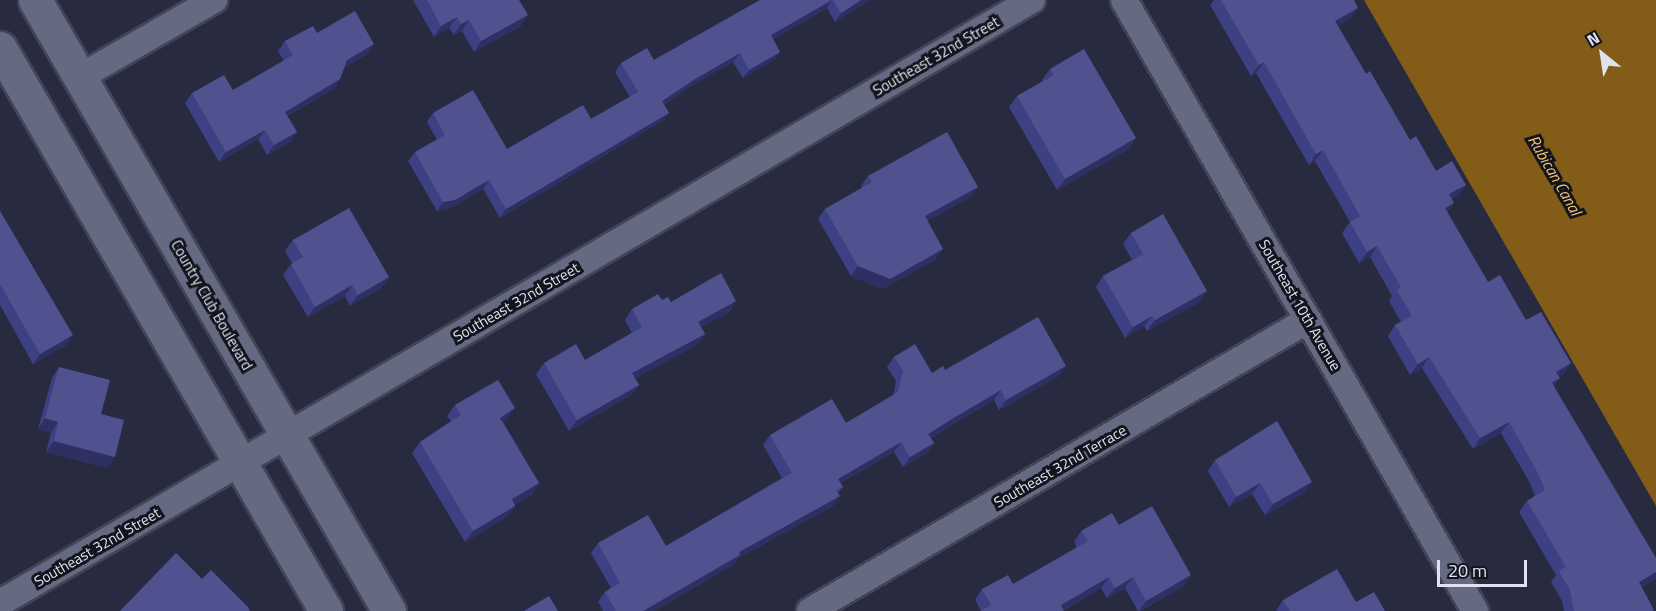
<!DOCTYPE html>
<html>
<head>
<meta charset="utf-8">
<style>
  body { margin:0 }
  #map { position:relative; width:1656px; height:611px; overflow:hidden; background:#282b40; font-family:"Titillium Web",sans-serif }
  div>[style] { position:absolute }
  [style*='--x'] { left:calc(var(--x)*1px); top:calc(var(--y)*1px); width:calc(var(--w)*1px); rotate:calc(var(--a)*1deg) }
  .water>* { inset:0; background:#835d17 }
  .roads { filter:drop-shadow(2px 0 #434556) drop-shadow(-2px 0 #434556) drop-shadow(0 2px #434556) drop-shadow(0 -2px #434556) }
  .minor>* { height:26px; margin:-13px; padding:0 13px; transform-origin:13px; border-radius:13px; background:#656981 }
  .secondary>* { height:33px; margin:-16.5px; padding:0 16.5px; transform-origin:16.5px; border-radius:16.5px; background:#656981 }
  .wall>* { inset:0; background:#3e4084 }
  .shaded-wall>* { inset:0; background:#2e3064 }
  .building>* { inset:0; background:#505290 }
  span { translate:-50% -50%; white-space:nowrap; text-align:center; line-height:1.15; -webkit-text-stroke:6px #13151e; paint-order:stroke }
  .street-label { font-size:15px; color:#e0e2f0 }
  .water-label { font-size:16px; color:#fbc671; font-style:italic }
  .north { position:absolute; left:1572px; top:24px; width:60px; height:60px; -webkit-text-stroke:4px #13151e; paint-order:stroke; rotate:330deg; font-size:16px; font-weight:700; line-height:24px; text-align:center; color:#e0e2f0 }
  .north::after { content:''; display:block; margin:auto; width:21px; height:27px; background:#e0e2f0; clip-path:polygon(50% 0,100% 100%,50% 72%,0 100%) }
  .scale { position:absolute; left:1437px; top:560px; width:90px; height:27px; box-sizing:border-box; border:3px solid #e0e2f0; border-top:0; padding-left:8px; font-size:18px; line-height:21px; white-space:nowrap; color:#e0e2f0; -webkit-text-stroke:4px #13151e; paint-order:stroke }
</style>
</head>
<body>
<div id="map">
  <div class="water">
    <div style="clip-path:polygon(1364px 0,1656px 0,1656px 506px)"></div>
  </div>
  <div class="roads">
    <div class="minor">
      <div style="--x:1124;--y:0;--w:705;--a:60.12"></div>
      <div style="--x:80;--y:77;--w:155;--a:-29.9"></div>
      <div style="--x:0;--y:603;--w:1195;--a:-30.3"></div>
      <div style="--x:810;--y:611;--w:577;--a:-30.3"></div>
    </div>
    <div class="secondary">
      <div style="--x:35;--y:0;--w:706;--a:59.91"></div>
      <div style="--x:0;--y:48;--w:651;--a:59.93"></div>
    </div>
  </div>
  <div class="wall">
    <div style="clip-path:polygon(413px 0,519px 0,521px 26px,474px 52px,462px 31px,454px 35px,449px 28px,434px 37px)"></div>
    <div style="clip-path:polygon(760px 0,869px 0,835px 22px,827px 8px,773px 39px,780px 52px,774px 60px,743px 78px,733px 62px,689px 87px,664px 105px,669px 113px,662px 121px,500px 218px,483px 189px,449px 209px,437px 211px,408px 161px,415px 152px,437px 140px,427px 122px,433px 113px,507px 149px,591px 119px,630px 97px,615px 72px,621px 63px,654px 60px)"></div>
    <div style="clip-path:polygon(1214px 0,1354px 0,1350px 19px,1338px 26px,1366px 74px,1410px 140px,1436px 171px,1466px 185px,1458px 196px,1452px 199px,1447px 212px,1488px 282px,1571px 363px,1563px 374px,1559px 376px,1554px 387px,1655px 579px,1641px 587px,1653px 611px,1564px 611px,1562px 601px,1551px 582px,1556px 575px,1519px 512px,1527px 501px,1535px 496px,1530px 483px,1501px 433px,1473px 449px,1422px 368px,1410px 375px,1388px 336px,1395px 325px,1401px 322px,1389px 301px,1392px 296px,1370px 257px,1359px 263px,1342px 233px,1350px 222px,1315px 161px,1309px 165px,1256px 73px,1251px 76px,1210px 5px)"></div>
    <div style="clip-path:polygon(317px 33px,374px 44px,367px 54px,345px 67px,334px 89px,287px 116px,297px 132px,290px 142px,267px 155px,258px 139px,219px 162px,185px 103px,192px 93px,233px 90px,284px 61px,278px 51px,285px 41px)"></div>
    <div style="clip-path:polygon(1050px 69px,1129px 149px,1057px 190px,1009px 107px,1017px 96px,1043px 81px,1042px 80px)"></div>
    <div style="clip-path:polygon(868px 176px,978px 187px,970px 197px,927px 221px,936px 259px,883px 289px,851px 276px,818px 219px,825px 209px,862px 188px,861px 186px)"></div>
    <div style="clip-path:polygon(0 211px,67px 344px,33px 364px,0 305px)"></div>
    <div style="clip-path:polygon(1131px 233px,1200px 302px,1147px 331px,1144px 326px,1125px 338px,1096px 287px,1103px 276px,1132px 260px,1123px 244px)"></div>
    <div style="clip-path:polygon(293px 240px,389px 277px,381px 288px,350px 306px,345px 296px,308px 317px,283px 275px,292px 263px,285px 251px)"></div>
    <div style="clip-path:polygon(662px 300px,671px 302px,736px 301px,729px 312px,701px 327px,705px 334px,697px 345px,635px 378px,639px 385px,631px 395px,569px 431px,536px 374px,544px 363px,585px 360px,632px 333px,625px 320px,632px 309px)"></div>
    <div style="clip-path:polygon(894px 357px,932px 373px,945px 370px,1059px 376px,999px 410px,994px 400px,948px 427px,931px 438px,934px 443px,927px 453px,903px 467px,894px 452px,840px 483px,843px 487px,838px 493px,833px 506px,738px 558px,733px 565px,654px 611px,603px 611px,598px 602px,605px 592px,611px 588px,591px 553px,598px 543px,666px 546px,782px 478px,763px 445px,770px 435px,846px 423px,893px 396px,896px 381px,887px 367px)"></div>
    <div style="clip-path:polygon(59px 367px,101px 414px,115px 457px,107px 468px,46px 452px,51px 433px,38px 429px,52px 378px)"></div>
    <div style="clip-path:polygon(455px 405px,507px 419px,503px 422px,539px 483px,532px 494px,515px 504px,515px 506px,508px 516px,465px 542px,412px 453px,420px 442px,451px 421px,447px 416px)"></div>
    <div style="clip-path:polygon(1215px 460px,1304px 493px,1265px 515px,1252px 494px,1229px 507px,1208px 471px)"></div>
    <div style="clip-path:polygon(1119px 525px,1184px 586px,1140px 611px,1138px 611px,1125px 588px,1107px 598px,1101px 588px,1064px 610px,981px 611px,975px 600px,982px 589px,1013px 584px,1077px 548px,1074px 542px,1081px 531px)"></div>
    <div style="clip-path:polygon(1283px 600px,1356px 602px,1385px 611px,1276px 611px)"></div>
  </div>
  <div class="shaded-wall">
    <div style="clip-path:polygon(832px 0,827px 8px,765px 44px,771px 35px)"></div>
    <div style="clip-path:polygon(861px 0,869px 0,835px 22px,841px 13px)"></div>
    <div style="clip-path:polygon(1358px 8px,1350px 19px,1328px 32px,1335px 21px)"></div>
    <div style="clip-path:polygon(528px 15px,521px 26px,474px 52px,481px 41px)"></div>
    <div style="clip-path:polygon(457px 17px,449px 28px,434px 37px,441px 26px)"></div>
    <div style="clip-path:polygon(469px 20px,462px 31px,454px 35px,461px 24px)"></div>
    <div style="clip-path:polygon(374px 44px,367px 54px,341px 69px,347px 60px)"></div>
    <div style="clip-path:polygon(780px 52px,774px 60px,743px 78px,749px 70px)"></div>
    <div style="clip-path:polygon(740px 53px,733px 62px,689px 87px,656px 110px,662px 101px,695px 79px)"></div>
    <div style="clip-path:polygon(1264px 62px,1256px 73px,1251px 76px,1259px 65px)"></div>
    <div style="clip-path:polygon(340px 79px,334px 89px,278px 121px,285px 112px)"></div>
    <div style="clip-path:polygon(669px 113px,662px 121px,500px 218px,506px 209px)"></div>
    <div style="clip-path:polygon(265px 130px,258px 139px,219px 162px,226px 152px)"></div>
    <div style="clip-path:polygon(297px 132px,290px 142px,267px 155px,274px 145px)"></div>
    <div style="clip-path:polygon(1136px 138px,1129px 149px,1057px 190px,1065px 179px)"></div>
    <div style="clip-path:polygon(1323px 150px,1315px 161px,1309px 165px,1316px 154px)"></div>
    <div style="clip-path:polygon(489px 180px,483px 189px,449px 209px,437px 211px,443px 202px)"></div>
    <div style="clip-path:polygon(1466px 185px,1458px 196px,1441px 205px,1449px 194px)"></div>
    <div style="clip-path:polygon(978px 187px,970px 197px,918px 226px,925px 216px)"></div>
    <div style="clip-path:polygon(1454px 203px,1446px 214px,1445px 208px)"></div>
    <div style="clip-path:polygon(1377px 246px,1370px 257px,1359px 263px,1367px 252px)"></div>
    <div style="clip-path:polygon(943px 249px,936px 259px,883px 289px,851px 276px,858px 266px)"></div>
    <div style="clip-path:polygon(389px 277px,381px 288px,350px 306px,358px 295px)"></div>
    <div style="clip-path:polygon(352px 285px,345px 296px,308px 317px,315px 307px)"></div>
    <div style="clip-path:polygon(1207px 291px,1200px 302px,1147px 331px,1155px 320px)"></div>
    <div style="clip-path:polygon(736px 301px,729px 312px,690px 333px,698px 322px)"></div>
    <div style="clip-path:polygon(1152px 316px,1144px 326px,1125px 338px,1133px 327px)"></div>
    <div style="clip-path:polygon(705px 334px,697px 345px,625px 384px,632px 373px)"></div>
    <div style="clip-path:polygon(73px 335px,67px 344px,33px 364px,40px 354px)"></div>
    <div style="clip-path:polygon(1429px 357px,1422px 368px,1410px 375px,1418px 364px)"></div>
    <div style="clip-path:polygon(1571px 363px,1563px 374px,1548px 382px,1556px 372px)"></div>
    <div style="clip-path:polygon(1066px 366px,1059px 376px,999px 410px,1006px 400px)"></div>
    <div style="clip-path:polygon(1560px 378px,1552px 389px,1552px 383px)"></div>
    <div style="clip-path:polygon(639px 385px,631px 395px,569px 431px,577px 420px)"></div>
    <div style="clip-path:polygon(1001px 390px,994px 400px,948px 427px,921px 444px,928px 434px,955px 417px)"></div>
    <div style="clip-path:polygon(515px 408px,507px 419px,492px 428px,500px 418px)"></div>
    <div style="clip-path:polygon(45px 418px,58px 422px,51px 433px,38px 429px)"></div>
    <div style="clip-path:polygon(1509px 422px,1501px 433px,1473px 449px,1480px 438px)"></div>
    <div style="clip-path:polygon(54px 441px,115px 457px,107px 468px,46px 452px)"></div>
    <div style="clip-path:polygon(901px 442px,894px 452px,831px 488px,838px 479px)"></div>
    <div style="clip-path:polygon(934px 443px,927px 453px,903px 467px,910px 457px)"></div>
    <div style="clip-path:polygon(1312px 482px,1304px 493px,1265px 515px,1273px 504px)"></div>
    <div style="clip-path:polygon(539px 483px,532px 494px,504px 510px,512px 499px)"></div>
    <div style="clip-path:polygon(1260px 483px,1252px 494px,1229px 507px,1236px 497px)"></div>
    <div style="clip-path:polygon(840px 496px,833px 506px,738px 558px,733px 565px,654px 611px,643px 611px,739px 552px)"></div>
    <div style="clip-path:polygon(515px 506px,508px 516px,465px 542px,473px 531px)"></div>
    <div style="clip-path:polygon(1656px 572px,1656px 578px,1655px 579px,1631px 593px,1639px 582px)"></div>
    <div style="clip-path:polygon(1191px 575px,1184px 586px,1139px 611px,1146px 601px)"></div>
    <div style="clip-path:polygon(1109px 577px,1101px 588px,1061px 611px,1061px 605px)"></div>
    <div style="clip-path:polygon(1133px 577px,1125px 588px,1107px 598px,1115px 588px)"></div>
  </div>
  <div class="building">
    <div style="clip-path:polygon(427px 0,519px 0,528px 15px,481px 41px,469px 20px,461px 24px,457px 17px,441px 26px)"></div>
    <div style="clip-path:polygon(760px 0,832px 0,771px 35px,780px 52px,749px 70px,740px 53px,695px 79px,662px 101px,669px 113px,506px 209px,489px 180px,455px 200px,443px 202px,415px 152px,445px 135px,433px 113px,473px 90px,507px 149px,583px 105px,591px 119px,638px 92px,621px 63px,647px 48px,654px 60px)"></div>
    <div style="clip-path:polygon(833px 0,861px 0,841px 13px)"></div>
    <div style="clip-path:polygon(1221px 0,1354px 0,1358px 8px,1335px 21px,1366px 74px,1370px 71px,1410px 140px,1416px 136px,1436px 171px,1452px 161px,1466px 185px,1449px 194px,1454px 203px,1445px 208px,1488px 282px,1500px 275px,1526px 320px,1541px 312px,1571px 363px,1556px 372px,1560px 378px,1552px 383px,1656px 558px,1656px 572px,1639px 582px,1654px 610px,1652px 611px,1574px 611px,1570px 590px,1559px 571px,1566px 567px,1527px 501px,1545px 490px,1538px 473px,1509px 422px,1480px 438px,1429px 357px,1418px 364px,1395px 325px,1412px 316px,1397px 290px,1401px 287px,1377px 246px,1367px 252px,1350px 222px,1360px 216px,1323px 150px,1316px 154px,1264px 62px,1259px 65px)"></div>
    <div style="clip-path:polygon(355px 11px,374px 44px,347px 60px,340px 79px,285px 112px,297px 132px,274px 145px,265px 130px,226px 152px,192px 93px,224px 75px,233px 90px,293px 55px,285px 41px,313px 26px,317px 33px)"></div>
    <div style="clip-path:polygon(1084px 49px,1136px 138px,1065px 179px,1017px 96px,1054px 75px,1050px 69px)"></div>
    <div style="clip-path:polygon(947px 132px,978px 187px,925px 216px,943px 249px,890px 279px,858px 266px,825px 209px,872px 182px,868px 176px)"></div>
    <div style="clip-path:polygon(349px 208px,389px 277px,358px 295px,352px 285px,315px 307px,291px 264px,303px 257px,293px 240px)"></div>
    <div style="clip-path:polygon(0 211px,73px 335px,40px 354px,0 284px)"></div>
    <div style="clip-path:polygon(1163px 214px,1207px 291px,1155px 320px,1152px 316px,1133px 327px,1103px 276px,1143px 254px,1131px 233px)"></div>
    <div style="clip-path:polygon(721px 273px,736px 301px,698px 322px,705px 334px,632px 373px,639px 385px,577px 420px,544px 363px,576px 344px,585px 360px,642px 327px,632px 309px,658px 294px,662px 300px,668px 297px,671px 302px)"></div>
    <div style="clip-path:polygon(1038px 317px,1066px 366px,1006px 400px,1001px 390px,955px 417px,928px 434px,934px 443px,910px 457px,901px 442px,838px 479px,843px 487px,836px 490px,840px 496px,739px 552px,740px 555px,643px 611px,616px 611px,605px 592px,620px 583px,598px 543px,648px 515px,666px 546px,792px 473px,770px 435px,832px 399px,846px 423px,898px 392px,903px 371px,894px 357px,915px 344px,932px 373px,943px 366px,945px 370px)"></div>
    <div style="clip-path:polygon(59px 367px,110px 380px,101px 414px,124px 420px,115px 457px,54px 441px,58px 422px,45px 418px)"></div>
    <div style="clip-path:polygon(498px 380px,515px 408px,500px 418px,539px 483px,512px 499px,515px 506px,473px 531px,420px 442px,461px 415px,455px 405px)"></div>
    <div style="clip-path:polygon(1277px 421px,1312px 482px,1273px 504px,1260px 483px,1236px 497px,1215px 460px)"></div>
    <div style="clip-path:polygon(1152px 506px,1191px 575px,1146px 601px,1133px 577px,1115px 588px,1109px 577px,1061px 605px,1064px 611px,981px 611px,991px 605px,982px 589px,1008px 575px,1013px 584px,1088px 541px,1081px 531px,1112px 513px,1119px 525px)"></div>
    <div style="clip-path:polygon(176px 553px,202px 579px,211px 570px,248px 607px,250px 611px,120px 611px)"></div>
    <div style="clip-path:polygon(1337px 569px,1356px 602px,1374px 592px,1385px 611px,1290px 611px,1283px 600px)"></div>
    <div style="clip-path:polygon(549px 596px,558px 611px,524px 611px)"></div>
  </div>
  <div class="street-label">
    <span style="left:936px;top:56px;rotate:-30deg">Southeast 32nd Street</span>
    <span style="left:516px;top:302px;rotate:-30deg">Southeast 32nd Street</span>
    <span style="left:212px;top:305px;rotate:60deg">Country Club Boulevard</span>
    <span style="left:1300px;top:305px;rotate:60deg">Southeast 10th Avenue</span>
    <span style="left:1060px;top:466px;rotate:-30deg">Southeast 32nd Terrace</span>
    <span style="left:97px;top:547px;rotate:-30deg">Southeast 32nd Street</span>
  </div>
  <div class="water-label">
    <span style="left:1555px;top:175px;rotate:60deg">Rubican Canal</span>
  </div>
  <div class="north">N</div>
  <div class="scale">20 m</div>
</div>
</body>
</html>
